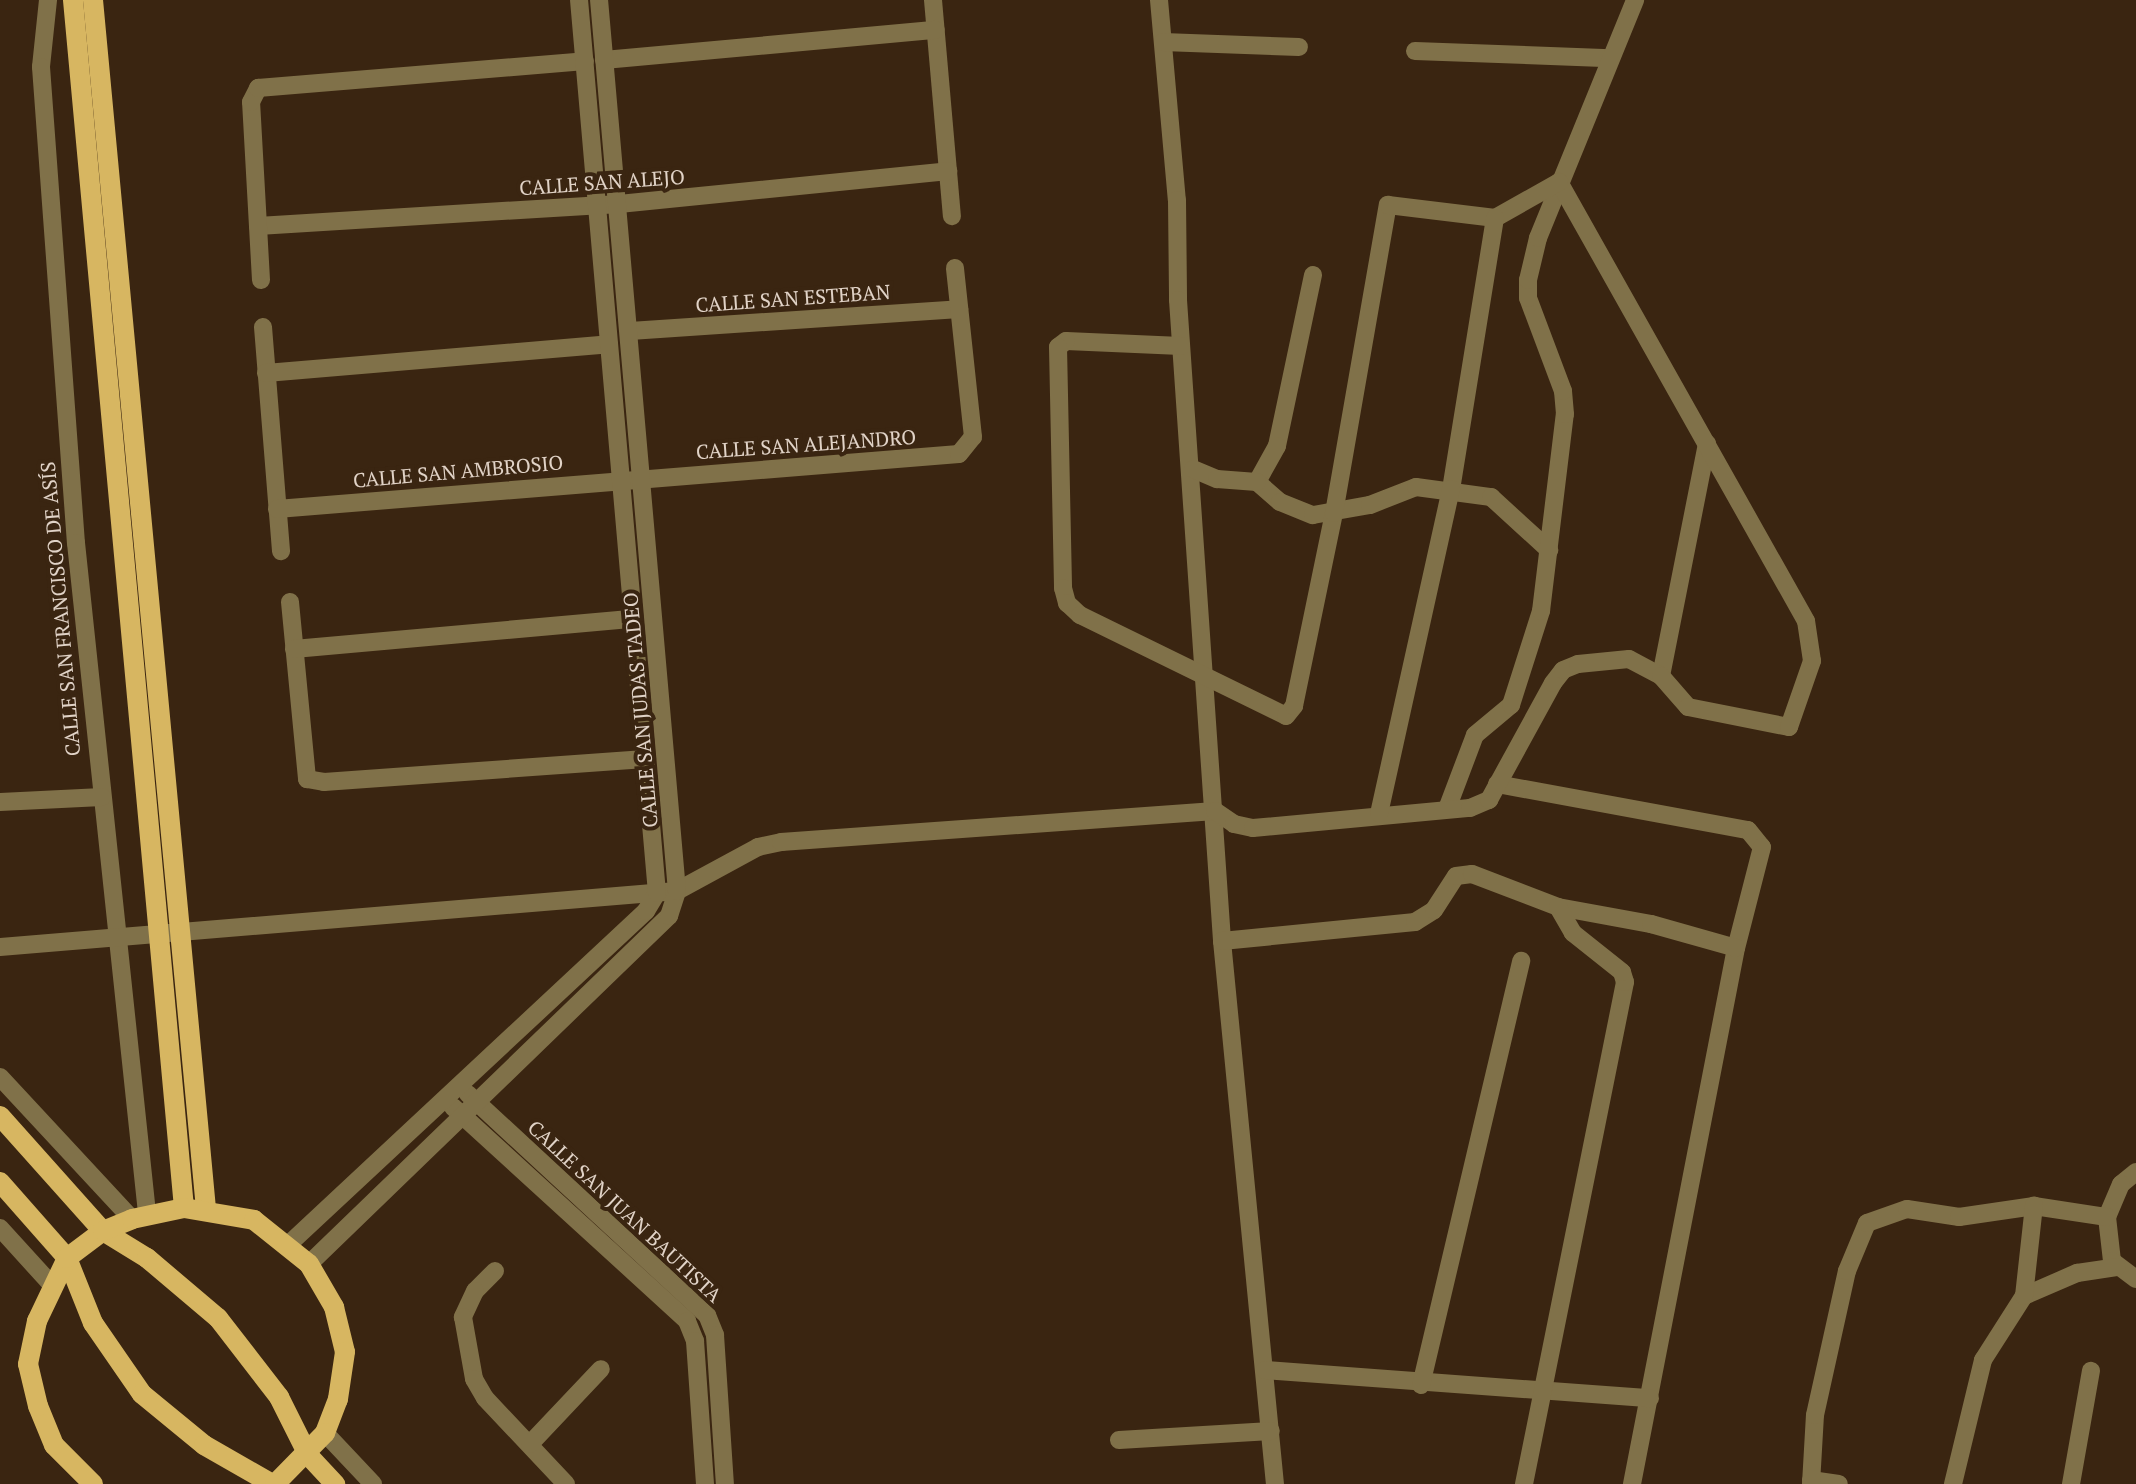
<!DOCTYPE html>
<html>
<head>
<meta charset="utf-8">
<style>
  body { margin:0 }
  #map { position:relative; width:2136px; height:1484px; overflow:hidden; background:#3a2511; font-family:"PT Serif",serif }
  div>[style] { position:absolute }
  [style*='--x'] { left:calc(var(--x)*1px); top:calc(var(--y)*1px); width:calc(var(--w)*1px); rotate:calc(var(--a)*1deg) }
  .minor>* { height:18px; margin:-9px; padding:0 9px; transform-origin:9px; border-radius:9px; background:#807149 }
  .major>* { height:20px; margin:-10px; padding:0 10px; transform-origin:10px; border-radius:10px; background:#d7b661 }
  span { translate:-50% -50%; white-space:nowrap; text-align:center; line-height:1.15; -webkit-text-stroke:8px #3a2511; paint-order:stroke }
  .street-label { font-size:20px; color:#e1d3c7 }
</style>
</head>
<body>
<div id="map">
  <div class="minor">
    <div style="--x:48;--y:0;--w:67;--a:96"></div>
    <div style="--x:41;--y:67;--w:477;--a:85.8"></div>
    <div style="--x:76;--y:543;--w:674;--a:83.95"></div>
    <div style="--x:933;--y:0;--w:217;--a:85"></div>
    <div style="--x:1159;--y:0;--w:201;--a:84.9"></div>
    <div style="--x:1177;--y:200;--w:100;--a:89.4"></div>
    <div style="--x:1178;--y:300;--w:643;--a:86.07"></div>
    <div style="--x:1222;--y:941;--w:546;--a:84.43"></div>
    <div style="--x:1163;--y:42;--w:136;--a:2.1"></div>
    <div style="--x:1415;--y:51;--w:195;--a:2.1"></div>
    <div style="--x:604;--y:60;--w:333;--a:-5.2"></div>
    <div style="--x:258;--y:226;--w:362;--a:-3.5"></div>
    <div style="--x:619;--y:204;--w:331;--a:-5.7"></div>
    <div style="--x:1313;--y:275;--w:175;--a:101.9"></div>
    <div style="--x:1277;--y:446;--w:41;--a:119.1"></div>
    <div style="--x:1257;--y:482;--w:30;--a:41"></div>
    <div style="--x:1280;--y:502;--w:35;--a:22"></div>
    <div style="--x:1313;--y:515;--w:58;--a:-10"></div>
    <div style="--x:1370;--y:505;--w:49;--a:-21.4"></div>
    <div style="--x:1416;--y:487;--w:76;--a:7.6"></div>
    <div style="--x:1491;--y:497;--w:79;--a:42.4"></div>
    <div style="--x:261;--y:280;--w:178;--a:-93.2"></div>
    <div style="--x:251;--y:102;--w:16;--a:-63"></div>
    <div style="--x:258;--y:88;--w:328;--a:-4.7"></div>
    <div style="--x:263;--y:327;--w:225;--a:85.4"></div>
    <div style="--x:630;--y:331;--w:330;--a:-3.8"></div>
    <div style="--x:1181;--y:346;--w:115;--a:-177.5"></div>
    <div style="--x:1066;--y:341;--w:10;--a:143"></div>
    <div style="--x:1058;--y:347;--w:241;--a:88.8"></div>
    <div style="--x:1063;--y:588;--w:16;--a:75"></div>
    <div style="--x:1067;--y:603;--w:18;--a:43"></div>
    <div style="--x:1080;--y:615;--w:229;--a:26.1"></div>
    <div style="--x:1286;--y:716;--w:13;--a:-51"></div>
    <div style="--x:1294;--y:706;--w:197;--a:-78.3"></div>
    <div style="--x:1334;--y:513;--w:313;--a:-80.1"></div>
    <div style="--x:1388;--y:205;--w:108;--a:6.9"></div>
    <div style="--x:266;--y:373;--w:344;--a:-4.8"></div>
    <div style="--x:1193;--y:469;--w:26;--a:23"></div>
    <div style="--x:1217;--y:479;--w:40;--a:4.3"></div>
    <div style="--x:277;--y:509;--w:684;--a:-4.61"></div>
    <div style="--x:959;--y:454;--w:22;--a:-51"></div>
    <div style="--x:973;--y:437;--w:170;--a:-96.1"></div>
    <div style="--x:290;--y:602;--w:178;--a:84.5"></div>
    <div style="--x:307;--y:779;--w:17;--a:10"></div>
    <div style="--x:324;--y:782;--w:322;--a:-4.1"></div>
    <div style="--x:294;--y:649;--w:340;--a:-5.1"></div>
    <div style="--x:1661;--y:676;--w:237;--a:-78.8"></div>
    <div style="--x:1497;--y:784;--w:255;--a:10.4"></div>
    <div style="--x:1748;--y:830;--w:22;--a:51"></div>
    <div style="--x:1762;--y:847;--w:104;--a:104.4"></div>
    <div style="--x:1736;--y:948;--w:546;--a:100.98"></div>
    <div style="--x:0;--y:802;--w:102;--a:-2.8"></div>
    <div style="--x:1447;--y:809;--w:79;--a:-69.3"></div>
    <div style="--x:1475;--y:735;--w:47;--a:-39.8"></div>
    <div style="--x:1511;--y:705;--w:99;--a:-72.3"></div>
    <div style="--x:1541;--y:611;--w:198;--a:-83.1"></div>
    <div style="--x:1565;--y:414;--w:23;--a:-95"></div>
    <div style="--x:1563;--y:391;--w:99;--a:-110.6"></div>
    <div style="--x:1528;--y:298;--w:18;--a:-90"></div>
    <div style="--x:1528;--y:280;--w:43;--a:-76.6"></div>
    <div style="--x:1538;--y:238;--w:257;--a:-67.8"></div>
    <div style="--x:1222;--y:941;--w:194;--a:-5.6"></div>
    <div style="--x:1415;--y:922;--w:22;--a:-32"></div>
    <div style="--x:1434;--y:910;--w:40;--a:-57.1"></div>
    <div style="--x:1456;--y:876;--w:16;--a:-7"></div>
    <div style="--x:1472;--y:874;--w:92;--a:21"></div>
    <div style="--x:1558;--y:907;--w:95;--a:10.4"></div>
    <div style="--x:1651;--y:924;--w:88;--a:15.8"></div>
    <div style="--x:0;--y:947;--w:679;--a:-4.73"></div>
    <div style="--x:677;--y:891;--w:92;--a:-28.5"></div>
    <div style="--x:758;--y:847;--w:24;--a:-12"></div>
    <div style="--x:781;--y:842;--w:435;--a:-4.1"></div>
    <div style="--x:1215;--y:811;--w:23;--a:34"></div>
    <div style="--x:1234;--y:824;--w:19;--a:12"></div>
    <div style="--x:1253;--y:828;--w:218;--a:-5.3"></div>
    <div style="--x:1470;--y:808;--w:21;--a:-23"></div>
    <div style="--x:1489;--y:800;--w:133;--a:-61.3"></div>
    <div style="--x:1553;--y:683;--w:16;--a:-52"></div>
    <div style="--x:1563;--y:670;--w:16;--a:-22"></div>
    <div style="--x:1578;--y:664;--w:51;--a:-5.6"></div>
    <div style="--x:1629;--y:659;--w:36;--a:28"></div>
    <div style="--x:1661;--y:676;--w:41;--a:48.9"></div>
    <div style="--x:1688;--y:707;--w:103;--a:11.2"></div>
    <div style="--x:1789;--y:727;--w:70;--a:-70.8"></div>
    <div style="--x:1812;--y:661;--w:40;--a:-98.5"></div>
    <div style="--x:1806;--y:621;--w:504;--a:-119.36"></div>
    <div style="--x:1559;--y:182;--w:73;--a:150.6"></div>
    <div style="--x:1495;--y:218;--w:275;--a:99.2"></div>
    <div style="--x:1451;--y:489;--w:332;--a:102.5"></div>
    <div style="--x:0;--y:1077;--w:194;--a:47.1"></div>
    <div style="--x:468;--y:1094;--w:326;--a:42.8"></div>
    <div style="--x:707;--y:1315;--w:22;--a:68"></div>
    <div style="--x:715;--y:1335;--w:149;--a:86.2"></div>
    <div style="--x:453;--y:1107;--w:317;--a:42.4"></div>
    <div style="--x:687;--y:1321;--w:22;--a:68"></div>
    <div style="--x:695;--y:1341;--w:143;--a:86"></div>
    <div style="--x:2136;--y:1172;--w:19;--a:141"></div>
    <div style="--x:2121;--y:1184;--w:36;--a:113"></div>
    <div style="--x:2107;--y:1217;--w:44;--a:83.5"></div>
    <div style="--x:2112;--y:1261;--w:30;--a:37"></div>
    <div style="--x:0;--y:1228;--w:76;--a:47.7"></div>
    <div style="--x:289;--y:1244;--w:488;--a:-43"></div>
    <div style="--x:646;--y:911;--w:21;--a:-59"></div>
    <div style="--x:657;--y:893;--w:896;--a:-94.99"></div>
    <div style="--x:309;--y:1264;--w:501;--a:-44.03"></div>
    <div style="--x:669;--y:916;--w:26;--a:-72"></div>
    <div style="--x:677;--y:891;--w:894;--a:-95"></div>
    <div style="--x:495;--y:1271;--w:28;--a:135"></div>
    <div style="--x:475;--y:1291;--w:29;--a:115"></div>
    <div style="--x:463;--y:1317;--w:63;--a:79.9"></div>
    <div style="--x:474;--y:1379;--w:22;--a:60"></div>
    <div style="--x:485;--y:1398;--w:118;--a:46.7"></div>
    <div style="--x:2024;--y:1296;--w:58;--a:-23.5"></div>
    <div style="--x:2077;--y:1273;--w:40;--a:-8.5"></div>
    <div style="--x:1265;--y:1370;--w:386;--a:4.2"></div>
    <div style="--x:1421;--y:1385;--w:436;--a:-76.7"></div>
    <div style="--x:325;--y:1433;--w:70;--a:46.7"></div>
    <div style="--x:1119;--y:1440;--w:152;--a:-3.4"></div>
    <div style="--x:530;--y:1444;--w:103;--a:-46.6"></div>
    <div style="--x:1811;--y:1480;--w:28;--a:8"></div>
    <div style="--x:1524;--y:1484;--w:512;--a:-78.62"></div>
    <div style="--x:1625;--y:982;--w:10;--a:-107"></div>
    <div style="--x:1622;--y:972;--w:63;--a:-141.5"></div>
    <div style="--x:1573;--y:933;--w:30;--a:-120"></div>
    <div style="--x:1811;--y:1484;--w:69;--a:-86.7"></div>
    <div style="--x:1815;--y:1415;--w:148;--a:-77.5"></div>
    <div style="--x:1847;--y:1271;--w:52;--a:-67.4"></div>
    <div style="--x:1867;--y:1223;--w:42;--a:-19.3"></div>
    <div style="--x:1907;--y:1209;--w:53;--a:8.7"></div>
    <div style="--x:1959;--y:1217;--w:76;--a:-8.3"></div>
    <div style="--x:2034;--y:1206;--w:74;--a:8.6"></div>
    <div style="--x:1953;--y:1484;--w:128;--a:-76.4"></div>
    <div style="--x:1983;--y:1360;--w:76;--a:-57.4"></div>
    <div style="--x:2024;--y:1296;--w:91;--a:-83.7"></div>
    <div style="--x:2071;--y:1484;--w:115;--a:-80"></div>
  </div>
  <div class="major">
    <div style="--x:73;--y:0;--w:1213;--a:84.75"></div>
    <div style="--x:93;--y:0;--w:1214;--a:84.66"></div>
    <div style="--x:0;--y:1116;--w:154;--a:48.2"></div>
    <div style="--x:103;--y:1231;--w:52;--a:31.5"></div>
    <div style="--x:147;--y:1258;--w:93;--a:40.2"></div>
    <div style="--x:218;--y:1318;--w:100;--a:52.3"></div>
    <div style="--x:279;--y:1397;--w:65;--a:63.4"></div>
    <div style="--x:308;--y:1455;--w:40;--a:47"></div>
    <div style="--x:0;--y:1182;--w:101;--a:48.6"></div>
    <div style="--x:67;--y:1258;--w:70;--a:68.2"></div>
    <div style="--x:93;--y:1323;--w:86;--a:55.4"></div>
    <div style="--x:142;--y:1394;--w:80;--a:39.4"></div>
    <div style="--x:204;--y:1445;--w:78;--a:29.8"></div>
    <div style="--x:93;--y:1484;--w:55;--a:-135"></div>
    <div style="--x:54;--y:1445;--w:42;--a:-112.3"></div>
    <div style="--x:38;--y:1406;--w:43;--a:-103.4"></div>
    <div style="--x:28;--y:1364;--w:44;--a:-78.2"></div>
    <div style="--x:37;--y:1321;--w:70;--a:-64.5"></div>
    <div style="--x:67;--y:1258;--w:45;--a:-36.9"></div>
    <div style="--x:103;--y:1231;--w:31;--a:-22"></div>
    <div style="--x:132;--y:1219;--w:53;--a:-11.9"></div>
    <div style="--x:184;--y:1208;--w:71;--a:9.7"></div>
    <div style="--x:254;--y:1220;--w:70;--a:38.7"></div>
    <div style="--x:309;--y:1264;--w:50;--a:59.8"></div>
    <div style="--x:334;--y:1307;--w:46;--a:76.3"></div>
    <div style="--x:345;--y:1352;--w:48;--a:98.5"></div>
    <div style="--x:338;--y:1399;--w:36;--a:111"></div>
    <div style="--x:325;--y:1433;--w:71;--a:134.4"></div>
  </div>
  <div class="street-label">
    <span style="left:602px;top:182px;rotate:-4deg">CALLE SAN ALEJO</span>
    <span style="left:793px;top:298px;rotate:-4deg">CALLE SAN ESTEBAN</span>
    <span style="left:806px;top:444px;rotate:-4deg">CALLE SAN ALEJANDRO</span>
    <span style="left:458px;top:471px;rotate:-5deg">CALLE SAN AMBROSIO</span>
    <span style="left:60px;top:609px;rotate:-95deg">CALLE SAN FRANCISCO DE ASÍS</span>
    <span style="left:640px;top:710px;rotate:-95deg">CALLE SAN JUDAS TADEO</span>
    <span style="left:625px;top:1211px;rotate:43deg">CALLE SAN JUAN BAUTISTA</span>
  </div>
</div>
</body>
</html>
